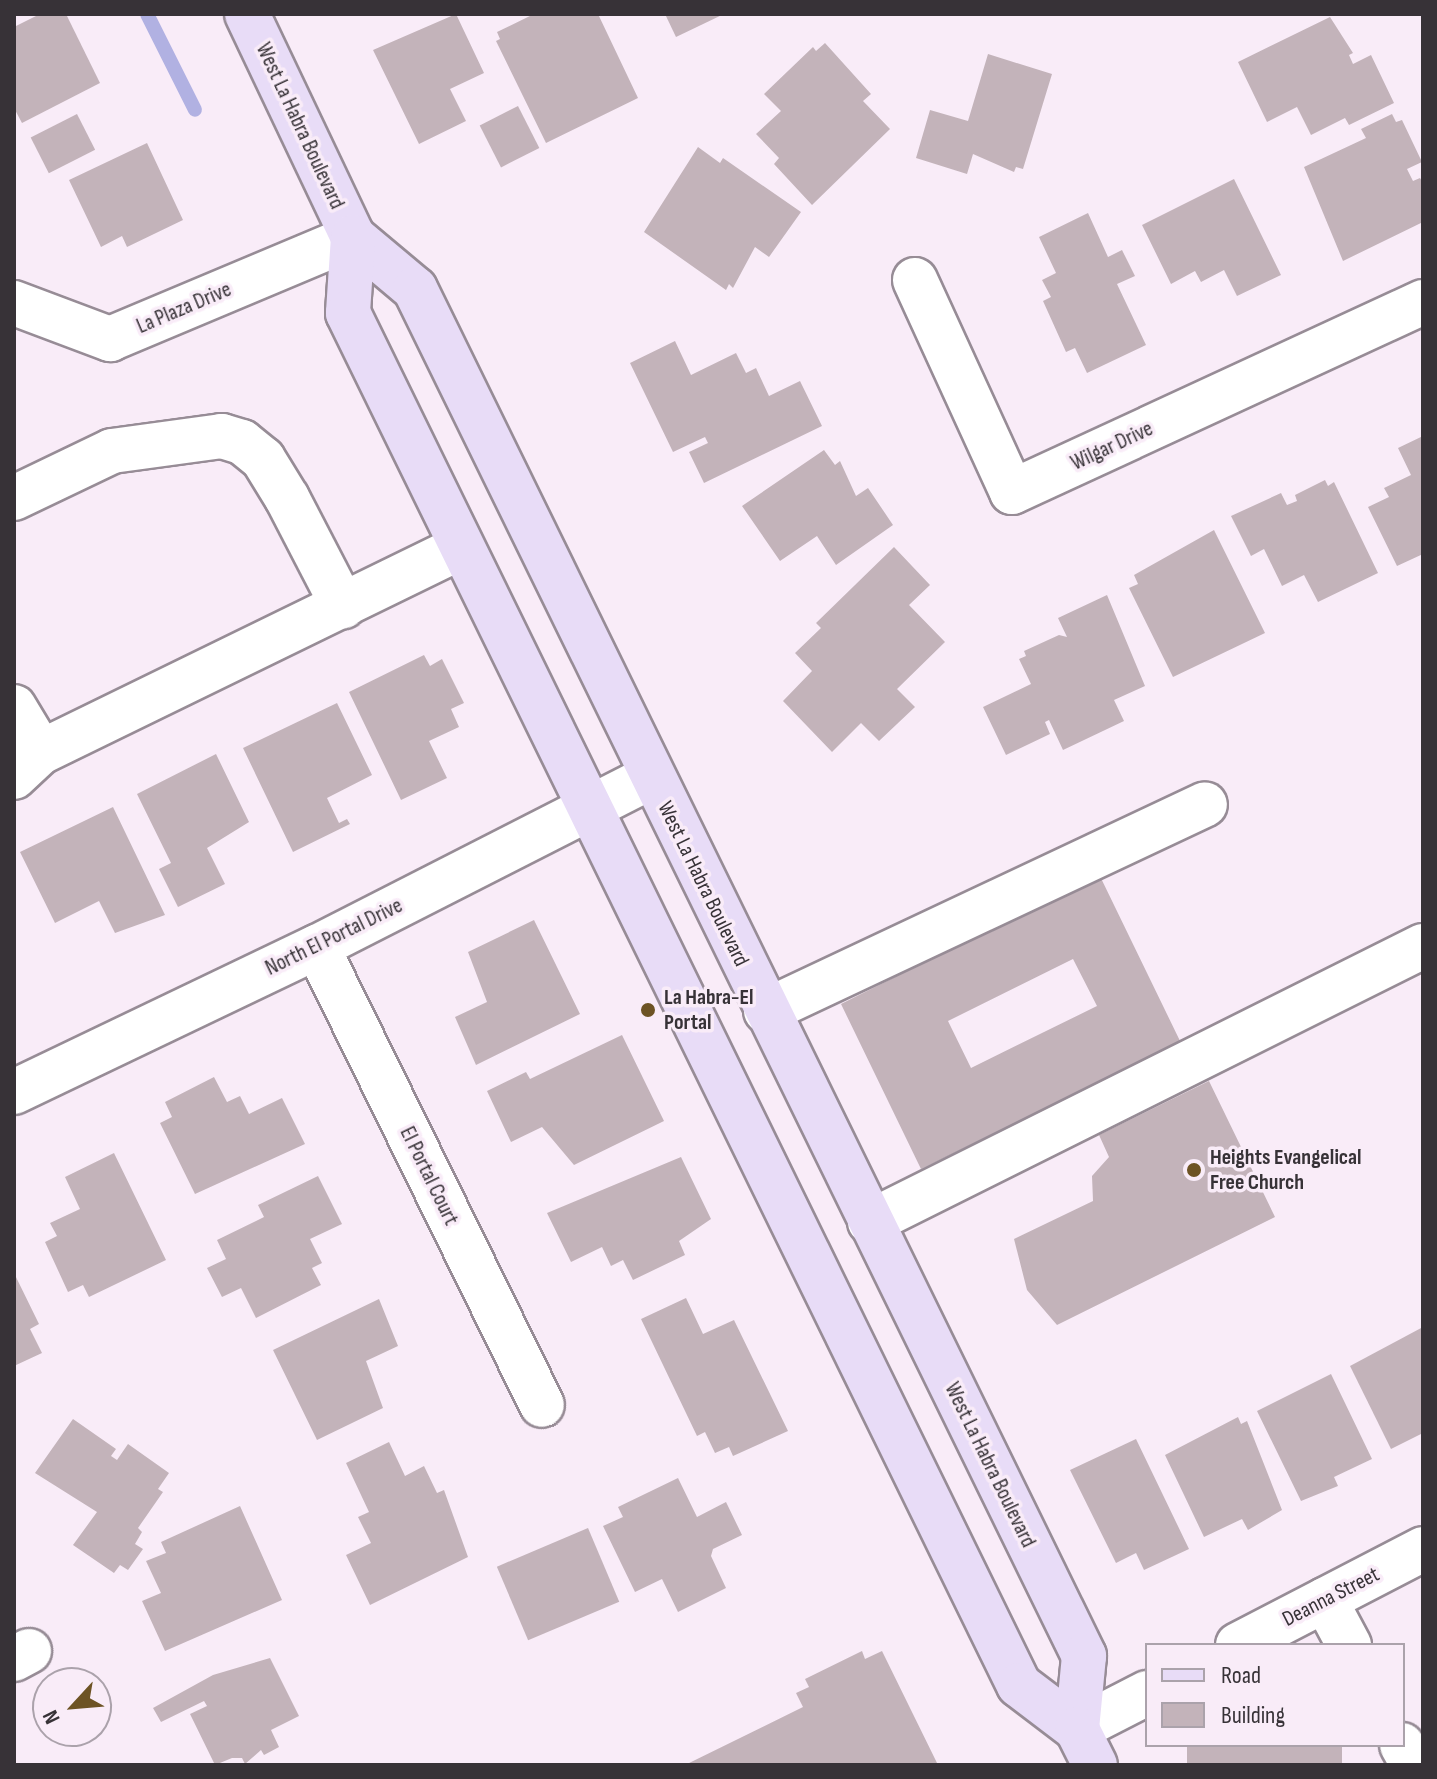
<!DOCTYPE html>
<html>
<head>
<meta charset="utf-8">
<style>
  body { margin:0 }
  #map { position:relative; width:1437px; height:1779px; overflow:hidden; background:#f9ecf8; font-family:"Sofia Sans Condensed",sans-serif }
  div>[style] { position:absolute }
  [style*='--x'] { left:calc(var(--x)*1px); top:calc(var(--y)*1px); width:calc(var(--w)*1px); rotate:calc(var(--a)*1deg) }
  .stream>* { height:14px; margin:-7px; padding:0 7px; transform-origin:7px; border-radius:7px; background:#b1b1e2 }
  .building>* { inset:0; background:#c3b3ba; transform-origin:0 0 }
  .roads { filter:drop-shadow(2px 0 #978c96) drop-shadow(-2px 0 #978c96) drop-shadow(0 2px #978c96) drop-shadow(0 -2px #978c96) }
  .minor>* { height:44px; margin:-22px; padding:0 22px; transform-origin:22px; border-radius:22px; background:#fff }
  .major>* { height:44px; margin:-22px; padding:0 22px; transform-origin:22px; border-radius:22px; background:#e8dcf7 }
  .dots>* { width:22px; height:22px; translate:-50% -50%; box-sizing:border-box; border:4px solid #f9ecf8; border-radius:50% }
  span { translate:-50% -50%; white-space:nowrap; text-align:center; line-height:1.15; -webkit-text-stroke:7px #f9ecf8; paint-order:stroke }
  .street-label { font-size:22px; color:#373237 }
  .poi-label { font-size:22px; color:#373237; font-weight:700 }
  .left { translate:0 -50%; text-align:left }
  .frame { position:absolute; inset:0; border:16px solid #373237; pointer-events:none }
  .legend { position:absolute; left:1145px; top:1643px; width:260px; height:104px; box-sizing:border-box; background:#f9ecf8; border:2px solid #aba2ab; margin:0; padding:10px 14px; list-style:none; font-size:24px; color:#373237 }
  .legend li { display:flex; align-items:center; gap:16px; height:40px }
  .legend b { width:40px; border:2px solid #aba2ab }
  .north { position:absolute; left:32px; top:1667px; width:80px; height:80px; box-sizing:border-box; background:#f9ecf8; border:2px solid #aba2ab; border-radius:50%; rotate:244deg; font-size:22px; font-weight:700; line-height:32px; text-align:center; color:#373237 }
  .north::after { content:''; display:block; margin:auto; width:28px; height:36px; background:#6d5324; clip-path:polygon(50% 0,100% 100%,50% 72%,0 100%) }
</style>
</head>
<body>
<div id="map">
  <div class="stream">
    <div style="--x:147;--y:14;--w:107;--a:63.4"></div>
  </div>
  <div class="building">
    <div style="clip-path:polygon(40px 14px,66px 14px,100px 83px,22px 123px,14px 108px,14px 27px)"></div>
    <div style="clip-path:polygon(456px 14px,484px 73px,450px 89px,466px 121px,419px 144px,373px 50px)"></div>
    <div style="clip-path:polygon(534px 14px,598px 14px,638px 98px,546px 143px,496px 41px,500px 39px,497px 32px)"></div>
    <div style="clip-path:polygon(665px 14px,724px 14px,676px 37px)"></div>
    <div style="clip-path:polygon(1330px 17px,1353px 53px,1349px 55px,1353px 64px,1371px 55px,1394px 103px,1349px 125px,1345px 118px,1311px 135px,1297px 107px,1267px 122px,1238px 62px)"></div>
    <div style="clip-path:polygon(825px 43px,871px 94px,863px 101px,890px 129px,812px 205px,774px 164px,779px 158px,756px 134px,781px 111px,764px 94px,813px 47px,816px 51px)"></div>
    <div style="clip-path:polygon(988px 54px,1052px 74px,1023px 169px,1016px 167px,1014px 172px,973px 154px,967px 174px,916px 158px,930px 110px,968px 121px)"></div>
    <div style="left:518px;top:106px;width:47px;height:43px;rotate:63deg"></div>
    <div style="left:77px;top:114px;width:40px;height:52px;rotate:63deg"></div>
    <div style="clip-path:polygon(1392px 114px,1396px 122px,1402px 120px,1422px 162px,1407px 169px,1413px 181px,1420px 178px,1423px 183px,1423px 222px,1343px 261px,1304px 167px,1366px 138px,1361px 129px)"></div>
    <div style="clip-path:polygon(147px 143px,183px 220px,127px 247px,122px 236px,101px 247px,69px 180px)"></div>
    <div style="clip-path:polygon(698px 147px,720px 163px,723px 158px,801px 212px,769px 257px,755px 247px,733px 288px,729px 284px,726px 290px,644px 232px)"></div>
    <div style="clip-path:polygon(1234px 179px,1281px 275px,1237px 296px,1224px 270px,1201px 282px,1195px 271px,1171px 284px,1142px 225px)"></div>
    <div style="clip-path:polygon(1088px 213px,1108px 257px,1122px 250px,1135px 276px,1117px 284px,1146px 345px,1087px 373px,1075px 348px,1066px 352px,1043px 301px,1051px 297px,1042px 280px,1056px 273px,1039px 237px)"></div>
    <div style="clip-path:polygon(675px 341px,691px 375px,736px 353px,746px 373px,756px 368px,769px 396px,800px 381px,822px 426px,704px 483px,689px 452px,708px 443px,705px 437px,673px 452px,630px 363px)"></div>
    <div style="clip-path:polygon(1423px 436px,1423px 554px,1397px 566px,1368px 507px,1389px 497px,1384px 488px,1411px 475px,1398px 448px)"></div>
    <div style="clip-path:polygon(824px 450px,835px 465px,840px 461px,856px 496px,868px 488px,893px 525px,836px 565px,817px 536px,780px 561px,742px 506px)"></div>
    <div style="clip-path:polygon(1325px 480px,1328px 486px,1334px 482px,1378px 573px,1318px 602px,1304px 575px,1282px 586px,1264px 549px,1251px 556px,1231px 516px,1281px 493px,1287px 505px,1297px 501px,1295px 495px)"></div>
    <div style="clip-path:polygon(1214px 530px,1265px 633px,1173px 677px,1129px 588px,1138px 584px,1134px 575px)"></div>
    <div style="clip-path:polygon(894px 547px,930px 585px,909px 605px,945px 642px,897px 689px,915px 707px,879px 741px,861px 723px,832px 752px,783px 701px,812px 671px,795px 653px,821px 628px,816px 623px)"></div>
    <div style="clip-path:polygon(1107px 595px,1145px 686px,1114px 700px,1124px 721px,1063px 750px,1049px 720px,1045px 722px,1050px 734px,1006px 755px,983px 707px,1031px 684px,1019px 659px,1026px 656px,1024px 651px,1059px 635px,1067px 637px,1058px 618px)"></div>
    <div style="clip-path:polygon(424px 655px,430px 666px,442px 659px,464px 703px,451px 709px,459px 727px,429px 741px,447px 778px,401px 800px,349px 692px)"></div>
    <div style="clip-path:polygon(337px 703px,372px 775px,327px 798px,339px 823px,347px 819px,350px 824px,293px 852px,243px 748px)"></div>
    <div style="clip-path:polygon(216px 754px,249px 822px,207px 848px,225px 884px,178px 907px,159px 869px,171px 863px,137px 794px)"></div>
    <div style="clip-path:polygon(113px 807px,165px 915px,115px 933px,99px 901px,55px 923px,20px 852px)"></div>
    <div style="clip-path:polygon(evenodd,1097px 870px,1181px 1043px,921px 1169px,841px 1004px,895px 977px,891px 971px,1097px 870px,1073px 959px,1097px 1006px,971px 1068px,948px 1021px,1073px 959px)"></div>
    <div style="clip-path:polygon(534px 920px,580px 1014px,476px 1065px,455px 1017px,487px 1002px,468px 952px)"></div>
    <div style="clip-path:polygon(622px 1035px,664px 1121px,574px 1165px,542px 1127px,511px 1142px,487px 1091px,526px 1072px,530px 1079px)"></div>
    <div style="clip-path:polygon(214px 1077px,227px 1102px,240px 1096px,249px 1114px,282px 1098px,305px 1144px,195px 1194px,160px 1123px,172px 1117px,165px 1102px)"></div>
    <div style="clip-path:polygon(1209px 1081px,1275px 1217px,1057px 1325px,1027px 1290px,1014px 1239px,1093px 1201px,1092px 1176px,1109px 1157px,1099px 1135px)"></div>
    <div style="clip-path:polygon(114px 1153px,166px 1260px,89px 1297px,83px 1285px,68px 1292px,45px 1242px,57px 1236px,50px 1223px,80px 1209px,65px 1177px)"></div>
    <div style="clip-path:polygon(681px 1157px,711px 1219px,679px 1241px,685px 1255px,633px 1280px,623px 1260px,611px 1266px,602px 1247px,571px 1262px,547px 1213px)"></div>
    <div style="clip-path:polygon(318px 1176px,342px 1224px,310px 1239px,322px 1263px,312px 1268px,321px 1285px,256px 1318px,241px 1288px,222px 1297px,207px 1268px,226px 1259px,217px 1240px,264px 1217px,258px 1205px)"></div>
    <div style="clip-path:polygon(14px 1273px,39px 1324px,30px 1329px,42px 1353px,14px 1366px)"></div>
    <div style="clip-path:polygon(686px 1298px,703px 1334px,734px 1320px,788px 1431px,733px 1456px,729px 1447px,715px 1453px,705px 1432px,697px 1436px,641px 1319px)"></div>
    <div style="clip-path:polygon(379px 1299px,398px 1346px,366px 1361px,383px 1408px,317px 1440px,273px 1350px)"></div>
    <div style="clip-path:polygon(1423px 1327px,1423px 1433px,1391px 1449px,1350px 1366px)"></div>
    <div style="clip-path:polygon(1331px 1374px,1372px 1459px,1334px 1477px,1338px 1486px,1301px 1501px,1257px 1411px)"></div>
    <div style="clip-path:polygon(1238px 1417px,1241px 1424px,1247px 1421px,1282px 1510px,1248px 1530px,1242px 1519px,1204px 1537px,1165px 1455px)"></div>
    <div style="clip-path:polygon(73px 1419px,116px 1449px,111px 1456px,117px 1460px,128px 1444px,169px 1473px,158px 1489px,163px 1492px,138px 1528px,142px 1532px,135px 1544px,143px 1549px,128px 1570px,120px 1565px,114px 1573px,73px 1545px,97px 1512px,35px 1473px)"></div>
    <div style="clip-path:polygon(1136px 1439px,1189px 1549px,1144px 1570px,1136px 1553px,1116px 1563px,1070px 1470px)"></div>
    <div style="clip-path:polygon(389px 1442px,405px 1476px,424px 1466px,437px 1493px,444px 1490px,468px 1557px,370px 1605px,346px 1555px,371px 1543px,358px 1517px,369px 1512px,346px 1463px)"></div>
    <div style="clip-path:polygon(678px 1478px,697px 1517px,726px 1502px,742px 1535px,713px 1549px,711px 1556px,726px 1588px,678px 1612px,662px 1579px,635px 1592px,603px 1526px,623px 1517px,618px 1507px)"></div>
    <div style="clip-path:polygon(240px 1506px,282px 1600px,165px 1651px,142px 1601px,161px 1593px,146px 1561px,166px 1553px,161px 1542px)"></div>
    <div style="left:588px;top:1528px;width:80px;height:99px;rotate:67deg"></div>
    <div style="clip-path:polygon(862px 1651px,865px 1659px,882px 1651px,938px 1765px,685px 1765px,803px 1707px,796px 1693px,809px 1687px,805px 1679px)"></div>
    <div style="clip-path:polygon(270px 1658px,299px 1716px,271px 1730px,279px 1747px,264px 1755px,261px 1750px,245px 1764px,242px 1758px,232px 1758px,215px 1765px,190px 1714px,207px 1706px,204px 1701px,161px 1722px,153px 1708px,213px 1675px)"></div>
    <div style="left:1187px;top:1745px;width:155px;height:21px"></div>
  </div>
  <div class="roads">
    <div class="minor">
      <div style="--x:915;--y:280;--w:233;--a:65.4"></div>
      <div style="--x:1012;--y:492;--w:453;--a:-24.8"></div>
      <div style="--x:14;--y:303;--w:103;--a:20.6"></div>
      <div style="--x:110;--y:339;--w:264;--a:-22.8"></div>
      <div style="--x:14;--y:498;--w:109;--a:-25.6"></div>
      <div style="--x:112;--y:451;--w:111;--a:-7.8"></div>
      <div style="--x:222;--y:436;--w:21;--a:17"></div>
      <div style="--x:242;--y:442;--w:27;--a:39"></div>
      <div style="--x:263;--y:459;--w:46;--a:58.4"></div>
      <div style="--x:287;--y:498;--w:122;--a:62.6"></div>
      <div style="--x:14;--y:707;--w:52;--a:59"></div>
      <div style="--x:14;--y:777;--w:37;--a:-43"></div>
      <div style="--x:41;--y:752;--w:468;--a:-26"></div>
      <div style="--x:317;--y:947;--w:510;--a:63.84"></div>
      <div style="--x:766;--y:1011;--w:485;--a:-25.2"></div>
      <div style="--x:14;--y:1092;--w:336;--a:-25.6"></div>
      <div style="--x:317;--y:947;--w:374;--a:-27"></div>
      <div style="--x:870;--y:1222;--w:618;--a:-26.52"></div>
      <div style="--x:1325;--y:1600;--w:51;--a:61.9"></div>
      <div style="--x:1238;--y:1645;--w:208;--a:-27.4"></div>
      <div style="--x:14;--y:1659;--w:17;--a:-28"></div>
      <div style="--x:1077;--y:1729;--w:79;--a:-27.2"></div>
      <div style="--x:1402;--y:1745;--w:23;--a:61"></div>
    </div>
    <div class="major">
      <div style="--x:247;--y:14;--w:247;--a:64.6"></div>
      <div style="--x:353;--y:237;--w:81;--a:40"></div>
      <div style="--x:415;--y:289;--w:1522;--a:63.92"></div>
      <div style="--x:1084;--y:1656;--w:73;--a:95.5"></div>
      <div style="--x:353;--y:237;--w:76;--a:93.8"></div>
      <div style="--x:348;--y:313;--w:1527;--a:63.94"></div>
      <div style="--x:1019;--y:1685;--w:73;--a:37.2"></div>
      <div style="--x:1077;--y:1729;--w:40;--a:63.4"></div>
    </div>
  </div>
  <div class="dots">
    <div style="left:648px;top:1010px;background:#6d5324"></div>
    <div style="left:1194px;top:1170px;background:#6d5324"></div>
  </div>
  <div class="street-label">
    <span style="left:300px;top:126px;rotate:65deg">West La Habra Boulevard</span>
    <span style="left:184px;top:308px;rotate:-23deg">La Plaza Drive</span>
    <span style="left:1112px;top:446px;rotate:-25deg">Wilgar Drive</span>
    <span style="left:703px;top:884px;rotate:64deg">West La Habra Boulevard</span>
    <span style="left:334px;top:937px;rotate:-26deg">North El Portal Drive</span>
    <span style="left:429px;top:1176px;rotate:64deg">El Portal Court</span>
    <span style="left:990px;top:1465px;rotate:64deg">West La Habra Boulevard</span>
    <span style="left:1331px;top:1597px;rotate:-27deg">Deanna Street</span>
  </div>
  <div class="poi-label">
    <span class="left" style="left:664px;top:1010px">La Habra-El<br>Portal</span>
    <span class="left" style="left:1210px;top:1170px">Heights Evangelical<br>Free Church</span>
  </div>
  <div class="frame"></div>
  <ul class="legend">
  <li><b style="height:10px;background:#e8dcf7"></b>Road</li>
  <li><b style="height:22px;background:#c3b3ba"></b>Building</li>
  </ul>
  <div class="north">N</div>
</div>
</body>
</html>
